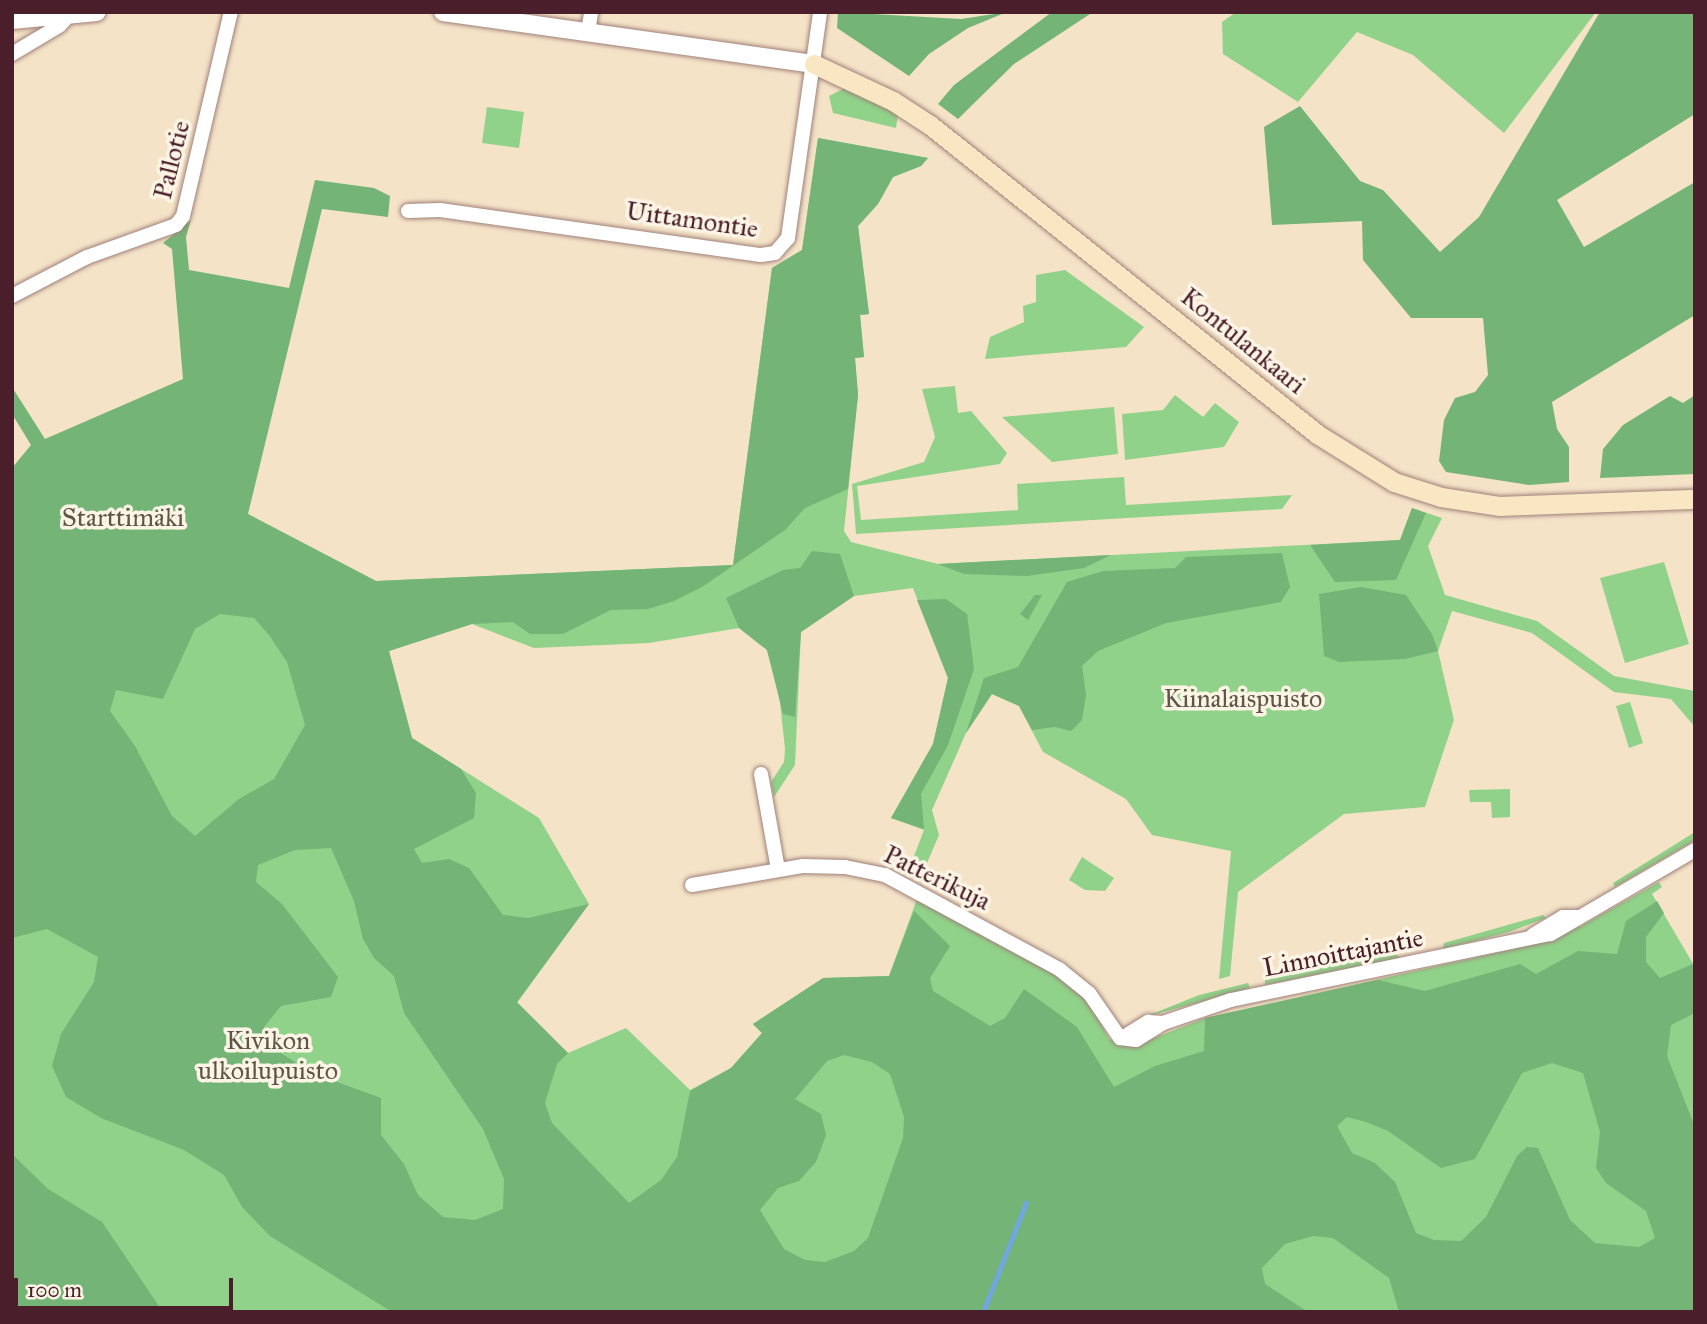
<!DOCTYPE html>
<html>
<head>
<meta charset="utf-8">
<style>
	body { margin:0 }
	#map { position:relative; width:1707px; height:1324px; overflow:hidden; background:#f5e3c8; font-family:"IM FELL Great Primer",serif }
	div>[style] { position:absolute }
	.green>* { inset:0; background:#90d28a }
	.forest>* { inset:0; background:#74b476 }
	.stream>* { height:4.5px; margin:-2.25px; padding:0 2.25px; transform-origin:2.25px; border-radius:2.25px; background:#71a7df }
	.roads { filter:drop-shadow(0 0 2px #a0817a) drop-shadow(0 0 2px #a0817a) }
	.minor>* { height:14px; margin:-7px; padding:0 7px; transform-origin:7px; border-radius:7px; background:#fff }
	.tertiary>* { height:18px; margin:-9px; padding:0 9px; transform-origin:9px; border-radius:9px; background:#fff }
	.secondary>* { height:19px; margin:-9.5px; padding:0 9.5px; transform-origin:9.5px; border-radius:9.5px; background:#f9e7c3 }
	span { translate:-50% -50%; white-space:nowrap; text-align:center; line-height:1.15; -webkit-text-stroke:7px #fcf5e5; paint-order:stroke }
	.street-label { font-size:26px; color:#4a1f2b }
	.park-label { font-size:26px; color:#5f5548 }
	.frame { position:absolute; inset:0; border:14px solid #4a1f2b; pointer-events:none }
	.scale { position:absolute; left:14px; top:1278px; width:219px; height:32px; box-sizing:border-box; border:4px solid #4a1f2b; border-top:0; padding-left:9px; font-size:21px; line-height:24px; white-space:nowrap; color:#4a1f2b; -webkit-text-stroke:5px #fcf5e5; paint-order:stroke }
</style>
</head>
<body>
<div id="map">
	<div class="green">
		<i style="clip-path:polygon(1236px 12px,1596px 12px,1504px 133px,1413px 55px,1357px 32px,1298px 102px,1223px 54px,1222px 22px)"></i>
		<i style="clip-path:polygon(845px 88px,898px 114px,896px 128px,833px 113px,829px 96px)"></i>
		<i style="clip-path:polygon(487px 107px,524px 112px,519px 148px,482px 143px)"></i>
		<i style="clip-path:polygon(818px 138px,928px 158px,921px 166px,893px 177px,878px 204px,858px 226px,869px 314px,860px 315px,864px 357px,855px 358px,858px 395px,844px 531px,851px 542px,938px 564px,1400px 540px,1412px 508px,1442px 518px,1428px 546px,1445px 595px,1537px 621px,1614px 676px,1695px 691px,1695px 727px,1671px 699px,1614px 692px,1532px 633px,1452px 611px,1438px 651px,1454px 720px,1425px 807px,1344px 814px,1238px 892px,1230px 976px,1219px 979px,1231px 851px,1152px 835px,1126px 799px,1043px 752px,1019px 706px,992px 694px,966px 733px,932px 810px,939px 835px,924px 870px,909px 869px,924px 830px,891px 818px,933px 744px,948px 678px,913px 588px,854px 596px,801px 632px,795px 765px,774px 797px,771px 782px,784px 762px,785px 749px,779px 693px,767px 650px,739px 628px,649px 643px,534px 648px,472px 624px,389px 651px,412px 738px,539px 818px,589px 904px,517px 1003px,568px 1053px,626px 1028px,690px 1090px,731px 1068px,762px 1033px,753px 1024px,823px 978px,889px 976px,918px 896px,1060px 975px,1088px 999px,1109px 1039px,1131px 1047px,1205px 1018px,1532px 945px,1581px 926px,1659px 882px,1662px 887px,1652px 894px,1695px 967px,1695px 1312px,12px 1312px,12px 662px,248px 514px,376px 581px,733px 565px,772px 268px,802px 250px)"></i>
		<i style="clip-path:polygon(1065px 270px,1144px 327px,1126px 347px,985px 359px,990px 337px,1024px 322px,1023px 306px,1036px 302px,1036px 275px)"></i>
		<i style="clip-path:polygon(955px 386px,958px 413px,971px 411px,1007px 453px,1000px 464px,857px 486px,861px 520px,1018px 510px,1017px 484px,1124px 477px,1126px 505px,1292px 495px,1282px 509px,856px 534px,852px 484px,924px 462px,935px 437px,922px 389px)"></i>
		<i style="clip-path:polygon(1175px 395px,1203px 417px,1215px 403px,1239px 422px,1224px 447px,1125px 460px,1122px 414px,1163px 410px)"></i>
		<i style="clip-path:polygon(1114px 407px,1118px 454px,1052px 462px,1002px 417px)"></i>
		<i style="clip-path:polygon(1664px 562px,1689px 644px,1625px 663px,1600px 578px)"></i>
		<i style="clip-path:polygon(1630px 702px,1643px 743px,1629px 748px,1616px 706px)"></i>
		<i style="clip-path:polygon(1510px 789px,1510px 817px,1492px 818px,1491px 802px,1470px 802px,1469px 790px)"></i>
		<i style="clip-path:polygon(1695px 832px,1695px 840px,1615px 887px,1613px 883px)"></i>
		<i style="clip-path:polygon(1082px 857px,1114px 878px,1105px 891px,1085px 890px,1069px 880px)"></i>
		<i style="clip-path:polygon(1543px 915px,1546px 918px,1509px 932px,1443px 949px,1444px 943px)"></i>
		<i style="clip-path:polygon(1395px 953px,1400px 958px,1265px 985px,1265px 979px)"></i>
		<i style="clip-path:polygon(1248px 983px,1250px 988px,1142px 1018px,1199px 995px)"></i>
	</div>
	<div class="forest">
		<i style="clip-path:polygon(838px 12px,961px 19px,1007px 12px,968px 28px,929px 54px,909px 76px,837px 28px)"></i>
		<i style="clip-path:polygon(1052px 12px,1093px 12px,1014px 64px,958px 119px,938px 104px,954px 85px)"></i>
		<i style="clip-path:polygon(1600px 12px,1695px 12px,1695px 114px,1557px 200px,1584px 247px,1695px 182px,1695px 315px,1552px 402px,1557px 429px,1569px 447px,1569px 482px,1529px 485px,1446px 472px,1439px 461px,1444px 420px,1455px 398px,1475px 392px,1488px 375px,1483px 318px,1411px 318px,1363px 260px,1362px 221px,1272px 225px,1264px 127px,1300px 106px,1360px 181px,1383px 190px,1440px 252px,1479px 217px)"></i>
		<i style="clip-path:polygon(evenodd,818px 138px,928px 158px,921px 166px,893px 177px,878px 204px,858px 226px,869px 314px,860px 315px,864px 357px,855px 358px,858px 395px,848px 489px,805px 508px,785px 530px,702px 587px,674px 601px,648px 609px,611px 610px,563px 634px,530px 634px,513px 622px,472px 624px,389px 651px,412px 738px,461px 769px,476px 793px,474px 818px,414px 849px,422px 863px,449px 859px,469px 868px,503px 915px,528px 918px,589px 904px,517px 1002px,568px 1053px,557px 1064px,545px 1103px,552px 1123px,629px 1203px,661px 1180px,677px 1157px,690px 1091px,731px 1068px,762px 1033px,753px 1024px,823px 978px,889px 976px,914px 911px,950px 946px,930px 978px,933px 991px,990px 1026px,1005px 1018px,1024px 989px,1077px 1027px,1114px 1087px,1155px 1066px,1204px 1051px,1205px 1018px,1378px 980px,1425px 991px,1520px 964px,1536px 974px,1578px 951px,1617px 954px,1626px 921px,1657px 901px,1664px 913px,1646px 937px,1646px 962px,1660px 978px,1693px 964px,1695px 967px,1695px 1013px,1671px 1025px,1667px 1056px,1695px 1127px,1695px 1312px,1399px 1312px,1389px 1278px,1333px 1238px,1313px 1236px,1285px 1244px,1262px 1268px,1265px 1284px,1308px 1312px,392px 1312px,270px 1236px,242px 1207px,224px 1175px,184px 1150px,101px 1118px,66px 1097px,52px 1066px,61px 1034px,94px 982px,98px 957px,47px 929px,12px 938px,12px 468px,31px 445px,12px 414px,12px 387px,45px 439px,183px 379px,172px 249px,163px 243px,191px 220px,186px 237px,189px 270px,289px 288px,315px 180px,374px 188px,390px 196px,388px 217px,322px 209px,248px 514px,376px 581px,733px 565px,772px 268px,802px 250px,818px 138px,220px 614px,254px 618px,269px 635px,287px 662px,305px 725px,274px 779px,239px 799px,195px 836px,172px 816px,135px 746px,110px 711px,116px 690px,163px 699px,195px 629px,220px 614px,818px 138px,331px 848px,354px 901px,363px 939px,374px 958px,394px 976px,404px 1013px,483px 1129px,504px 1179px,503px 1209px,475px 1220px,443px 1217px,418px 1195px,404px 1164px,381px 1135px,381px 1098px,315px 1074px,282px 1054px,264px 1027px,281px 1006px,331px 997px,338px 977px,282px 904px,256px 882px,258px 865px,295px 850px,331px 848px,818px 138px,844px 1055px,872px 1062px,890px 1074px,904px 1117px,903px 1138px,868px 1238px,854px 1251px,825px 1262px,805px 1260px,784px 1249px,760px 1210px,778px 1188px,799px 1181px,816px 1162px,826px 1135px,821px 1114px,795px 1099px,827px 1061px,844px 1055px,818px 138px,1552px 1063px,1583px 1073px,1600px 1132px,1596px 1168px,1606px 1183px,1646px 1211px,1655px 1238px,1639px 1247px,1595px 1243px,1570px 1220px,1538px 1148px,1527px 1147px,1517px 1156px,1486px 1217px,1461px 1241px,1434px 1240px,1416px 1233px,1395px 1182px,1375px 1163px,1352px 1153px,1337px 1126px,1347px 1117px,1366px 1122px,1388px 1131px,1441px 1168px,1475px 1159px,1522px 1073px,1552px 1063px)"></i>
		<i style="clip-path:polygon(1695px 395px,1695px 474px,1600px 478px,1603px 449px,1623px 425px,1670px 396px,1683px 403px)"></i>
		<i style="clip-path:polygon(1412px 508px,1426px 513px,1396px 580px,1335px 582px,1310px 545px,1400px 540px)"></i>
		<i style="clip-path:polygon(812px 551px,840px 554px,854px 596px,801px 632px,795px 717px,783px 714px,767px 650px,739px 628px,726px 598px,783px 570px,800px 568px)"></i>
		<i style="clip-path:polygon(1282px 553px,1290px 587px,1281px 602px,1166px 623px,1098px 651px,1082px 666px,1086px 695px,1082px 720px,1071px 731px,1055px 727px,1032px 730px,1019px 706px,992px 694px,966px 733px,984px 678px,1018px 667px,1067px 582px,1103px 571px,1175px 568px,1186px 557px)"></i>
		<i style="clip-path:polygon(1111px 555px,1084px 568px,1027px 576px,964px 574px,938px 564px)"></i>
		<i style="clip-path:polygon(1361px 587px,1406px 595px,1432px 634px,1438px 651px,1405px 659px,1339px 662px,1324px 656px,1319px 594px)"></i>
		<i style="clip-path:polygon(1035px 595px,1042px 595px,1028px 620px,1020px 614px)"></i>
		<i style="clip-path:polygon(946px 599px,967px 614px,974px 669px,948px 745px,921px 794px,924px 829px,891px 818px,933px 744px,948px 678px,917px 600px)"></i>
		<i style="clip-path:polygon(12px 1154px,48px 1189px,102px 1222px,163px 1312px,12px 1312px)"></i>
	</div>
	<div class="stream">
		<i style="left:983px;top:1312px;width:117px;rotate:-68.5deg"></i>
	</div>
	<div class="roads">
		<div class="minor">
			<i style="left:588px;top:32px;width:20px;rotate:-81deg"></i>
			<i style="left:12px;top:54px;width:55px;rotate:-30.8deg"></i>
			<i style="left:59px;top:26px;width:19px;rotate:-47deg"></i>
			<i style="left:408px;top:211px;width:32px;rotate:-2deg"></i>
			<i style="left:440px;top:210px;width:324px;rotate:8deg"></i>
			<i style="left:761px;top:255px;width:14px;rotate:-8deg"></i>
			<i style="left:775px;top:253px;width:20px;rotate:-49deg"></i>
			<i style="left:788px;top:238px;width:228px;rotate:-81.9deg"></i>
			<i style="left:12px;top:296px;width:85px;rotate:-27.5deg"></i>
			<i style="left:87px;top:257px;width:95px;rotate:-19.8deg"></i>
			<i style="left:176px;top:225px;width:11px;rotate:-52deg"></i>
			<i style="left:183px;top:216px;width:210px;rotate:-76.8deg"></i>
			<i style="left:761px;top:774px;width:97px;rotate:79.9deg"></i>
			<i style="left:692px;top:885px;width:113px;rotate:-9.7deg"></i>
			<i style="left:803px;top:866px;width:42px;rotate:1.4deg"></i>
			<i style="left:845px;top:867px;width:41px;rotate:11.3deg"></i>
			<i style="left:885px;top:875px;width:198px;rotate:28.4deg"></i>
			<i style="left:1059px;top:969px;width:38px;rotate:39deg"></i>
			<i style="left:1089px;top:993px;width:55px;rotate:55.4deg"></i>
			<i style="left:1120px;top:1038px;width:16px;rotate:7deg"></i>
			<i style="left:1136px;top:1040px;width:32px;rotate:-32deg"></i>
			<i style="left:1533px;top:935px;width:35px;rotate:-31deg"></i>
			<i style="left:1563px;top:917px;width:16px"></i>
			<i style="left:1122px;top:1038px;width:31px;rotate:-32deg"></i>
			<i style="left:1148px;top:1022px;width:15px;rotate:4deg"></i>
			<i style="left:1163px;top:1023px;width:72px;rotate:-18.7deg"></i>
			<i style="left:1231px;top:1000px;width:327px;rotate:-11.7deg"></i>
			<i style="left:1551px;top:934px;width:167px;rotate:-30.3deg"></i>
		</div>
		<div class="tertiary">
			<i style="left:443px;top:12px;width:375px;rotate:8deg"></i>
			<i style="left:12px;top:20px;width:85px;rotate:-5.4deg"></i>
		</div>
		<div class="secondary">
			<i style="left:814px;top:64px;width:87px;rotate:25.1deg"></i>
			<i style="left:893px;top:101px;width:44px;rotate:33deg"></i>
			<i style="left:930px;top:125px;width:495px;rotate:38.6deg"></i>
			<i style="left:1317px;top:434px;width:91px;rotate:31.9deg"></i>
			<i style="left:1394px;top:482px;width:49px;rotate:17.7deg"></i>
			<i style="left:1441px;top:497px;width:60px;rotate:8.7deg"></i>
			<i style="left:1500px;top:506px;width:195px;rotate:-2.1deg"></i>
		</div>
	</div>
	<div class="street-label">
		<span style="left:172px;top:160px;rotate:-76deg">Pallotie</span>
		<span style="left:692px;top:220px;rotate:8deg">Uittamontie</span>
		<span style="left:1243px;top:341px;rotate:39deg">Kontulankaari</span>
		<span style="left:937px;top:878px;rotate:26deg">Patterikuja</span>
		<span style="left:1343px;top:953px;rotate:-11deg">Linnoittajantie</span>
	</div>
	<div class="park-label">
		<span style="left:123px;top:518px">Starttimäki</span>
		<span style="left:1243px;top:699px">Kiinalaispuisto</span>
		<span style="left:268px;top:1056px">Kivikon<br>ulkoilupuisto</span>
	</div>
	<div class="frame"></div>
	<div class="scale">100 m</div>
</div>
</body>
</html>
